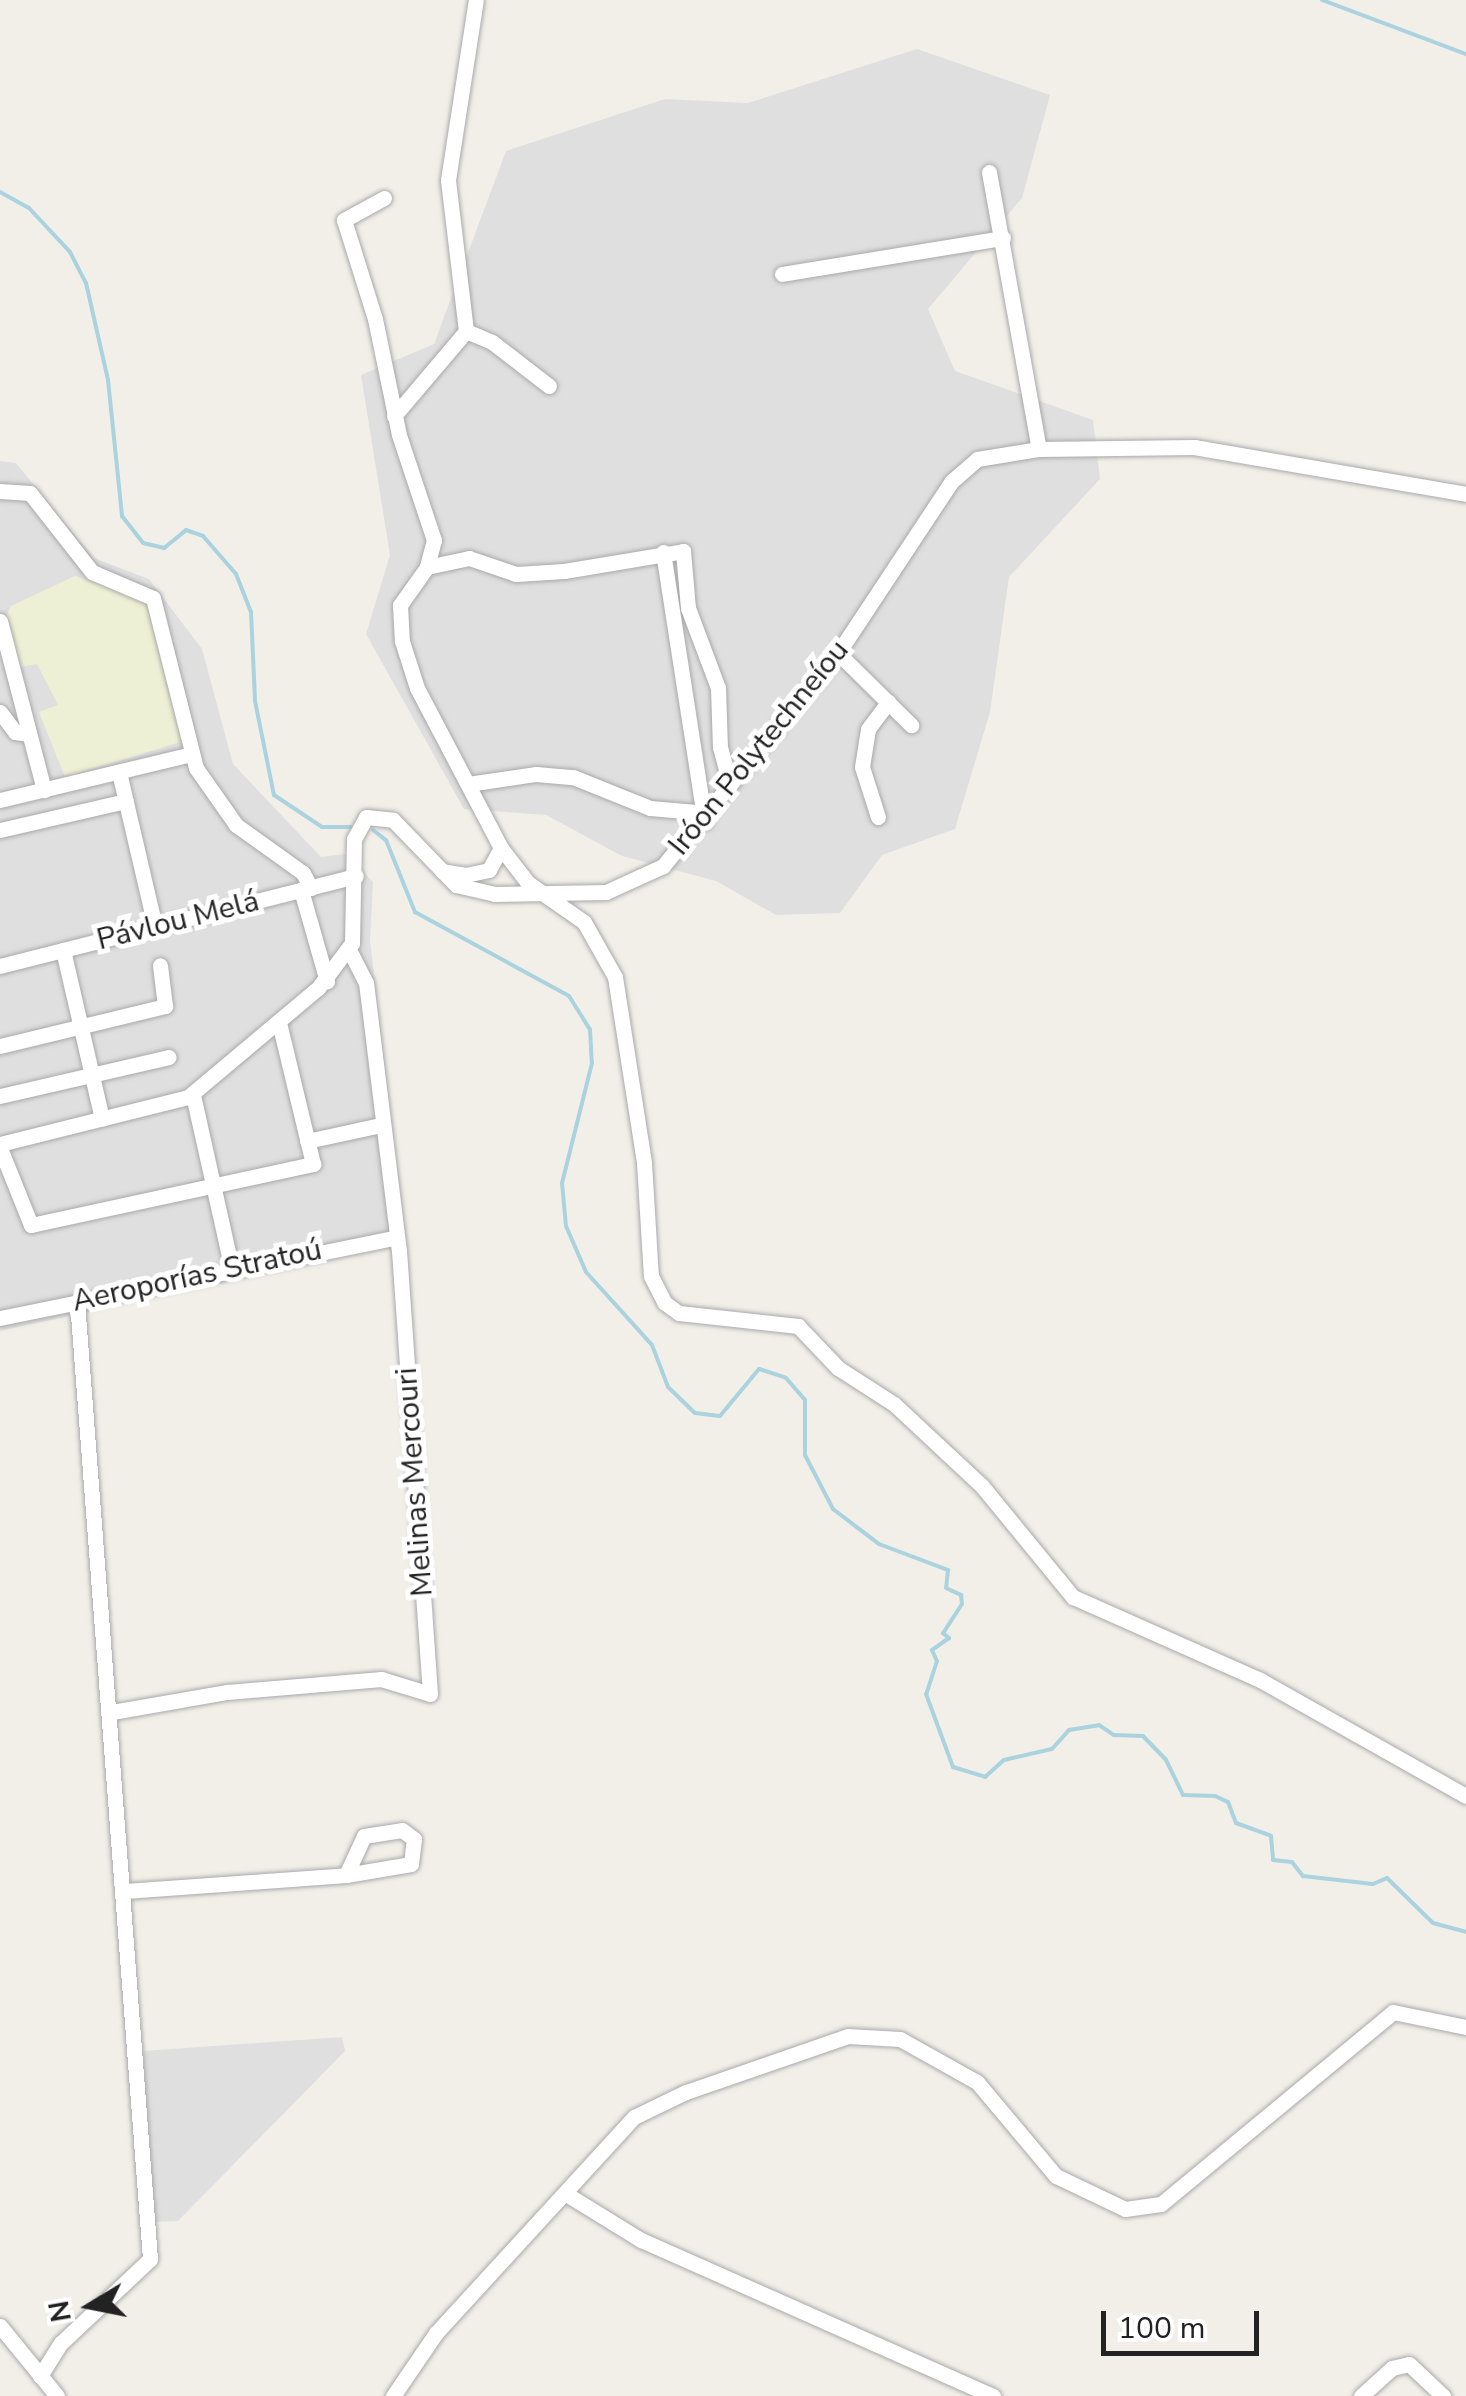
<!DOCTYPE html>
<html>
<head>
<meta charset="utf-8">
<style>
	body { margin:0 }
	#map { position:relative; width:1466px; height:2396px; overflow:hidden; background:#f2efe9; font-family:"Nunito Sans",sans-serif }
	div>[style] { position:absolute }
	.residential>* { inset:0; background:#e0dfdf }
	.farmland>* { inset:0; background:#eef0d5 }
	.stream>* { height:4px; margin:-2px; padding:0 2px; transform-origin:2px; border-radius:2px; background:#aad3df }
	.roads { filter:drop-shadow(0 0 2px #a9a9a9) drop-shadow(0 0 2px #a9a9a9) }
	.minor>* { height:15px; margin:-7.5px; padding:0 7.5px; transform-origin:7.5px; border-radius:7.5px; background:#fff }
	span { translate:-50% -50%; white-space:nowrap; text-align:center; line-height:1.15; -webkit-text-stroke:10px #fff; paint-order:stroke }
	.street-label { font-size:30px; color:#222 }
	.north { position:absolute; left:40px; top:2256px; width:100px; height:100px; -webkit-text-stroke:8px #fff; paint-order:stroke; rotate:260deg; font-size:28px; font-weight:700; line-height:40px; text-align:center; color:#222 }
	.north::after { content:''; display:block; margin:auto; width:35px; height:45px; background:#222; clip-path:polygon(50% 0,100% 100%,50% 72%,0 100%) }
	.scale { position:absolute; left:1101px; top:2311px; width:158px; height:45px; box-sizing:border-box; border:5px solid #222; border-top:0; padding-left:12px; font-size:30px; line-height:35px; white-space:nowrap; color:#222; -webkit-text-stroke:8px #fff; paint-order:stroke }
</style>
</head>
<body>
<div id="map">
	<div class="residential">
		<i style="clip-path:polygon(917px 49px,1050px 95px,1022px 198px,928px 309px,955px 371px,1093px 420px,1100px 479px,1009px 577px,990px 712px,955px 829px,882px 855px,840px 913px,776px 915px,716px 881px,622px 856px,546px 815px,464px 809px,366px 634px,390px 555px,361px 375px,434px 344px,506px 151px,665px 99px,748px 103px)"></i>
		<i style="clip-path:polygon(0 461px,16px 463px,94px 558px,149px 579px,202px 649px,233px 764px,321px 857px,345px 854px,373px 882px,370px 941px,406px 1243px,0 1331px)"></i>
		<i style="clip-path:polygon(342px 2037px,345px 2051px,178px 2221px,154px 2222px,143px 2051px)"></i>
	</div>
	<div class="farmland">
		<i style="clip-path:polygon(75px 576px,149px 602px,184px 741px,65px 777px,39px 712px,58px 705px,37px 664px,20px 667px,6px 617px,11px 606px)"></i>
	</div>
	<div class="stream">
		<i style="left:1322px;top:0;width:154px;rotate:20.6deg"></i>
		<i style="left:0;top:192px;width:33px;rotate:29deg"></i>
		<i style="left:29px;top:208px;width:60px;rotate:47deg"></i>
		<i style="left:70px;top:252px;width:35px;rotate:63deg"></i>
		<i style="left:86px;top:283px;width:99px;rotate:77.2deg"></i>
		<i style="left:108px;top:380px;width:137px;rotate:84.1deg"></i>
		<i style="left:122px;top:516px;width:34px;rotate:52deg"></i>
		<i style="left:143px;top:543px;width:22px;rotate:13deg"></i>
		<i style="left:164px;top:548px;width:28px;rotate:-39deg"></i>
		<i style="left:186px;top:530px;width:18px;rotate:19deg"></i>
		<i style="left:203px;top:536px;width:50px;rotate:49deg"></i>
		<i style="left:236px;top:574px;width:41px;rotate:68.5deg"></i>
		<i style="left:251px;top:612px;width:89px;rotate:87.4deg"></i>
		<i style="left:255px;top:701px;width:96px;rotate:78.6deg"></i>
		<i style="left:274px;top:795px;width:58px;rotate:33.7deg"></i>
		<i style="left:322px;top:827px;width:29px"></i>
		<i style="left:373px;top:830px;width:16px;rotate:38deg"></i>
		<i style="left:386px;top:840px;width:78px;rotate:68.1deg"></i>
		<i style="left:415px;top:912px;width:175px;rotate:28.6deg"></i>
		<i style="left:569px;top:996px;width:39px;rotate:58deg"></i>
		<i style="left:590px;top:1029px;width:34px;rotate:87deg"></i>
		<i style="left:592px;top:1063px;width:124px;rotate:104deg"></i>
		<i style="left:562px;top:1183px;width:43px;rotate:84.7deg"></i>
		<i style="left:566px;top:1226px;width:50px;rotate:66.5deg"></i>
		<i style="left:586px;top:1272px;width:98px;rotate:47.9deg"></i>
		<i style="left:652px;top:1345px;width:45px;rotate:69.1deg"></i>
		<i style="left:668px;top:1387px;width:37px;rotate:44deg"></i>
		<i style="left:695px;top:1413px;width:25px;rotate:7deg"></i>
		<i style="left:720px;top:1416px;width:61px;rotate:-50.3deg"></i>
		<i style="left:759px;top:1369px;width:28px;rotate:18deg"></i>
		<i style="left:786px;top:1378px;width:29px;rotate:49deg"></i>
		<i style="left:805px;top:1400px;width:55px;rotate:90deg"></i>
		<i style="left:805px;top:1455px;width:61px;rotate:62.6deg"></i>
		<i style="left:833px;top:1509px;width:58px;rotate:37.3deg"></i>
		<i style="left:879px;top:1544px;width:74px;rotate:20.6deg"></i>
		<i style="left:948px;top:1570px;width:18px;rotate:96deg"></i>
		<i style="left:946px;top:1588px;width:17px;rotate:25deg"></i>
		<i style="left:961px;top:1595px;width:9px;rotate:84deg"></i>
		<i style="left:962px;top:1604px;width:35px;rotate:123deg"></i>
		<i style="left:943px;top:1633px;width:8px;rotate:40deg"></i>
		<i style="left:949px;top:1638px;width:21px;rotate:145deg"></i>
		<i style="left:932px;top:1650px;width:12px;rotate:66deg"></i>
		<i style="left:937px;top:1661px;width:35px;rotate:108deg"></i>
		<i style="left:926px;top:1694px;width:78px;rotate:69.7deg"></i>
		<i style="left:953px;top:1767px;width:34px;rotate:17deg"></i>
		<i style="left:985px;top:1777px;width:25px;rotate:-42deg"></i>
		<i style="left:1004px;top:1760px;width:49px;rotate:-12.9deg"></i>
		<i style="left:1052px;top:1749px;width:25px;rotate:-48deg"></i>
		<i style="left:1069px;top:1730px;width:30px;rotate:-9deg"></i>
		<i style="left:1099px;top:1725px;width:18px;rotate:34deg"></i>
		<i style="left:1114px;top:1735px;width:29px;rotate:2deg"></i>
		<i style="left:1143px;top:1736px;width:33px;rotate:46deg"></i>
		<i style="left:1166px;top:1760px;width:39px;rotate:64deg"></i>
		<i style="left:1183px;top:1795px;width:32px;rotate:2deg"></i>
		<i style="left:1215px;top:1796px;width:14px;rotate:25deg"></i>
		<i style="left:1228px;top:1802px;width:22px;rotate:69deg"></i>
		<i style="left:1236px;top:1823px;width:37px;rotate:20deg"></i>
		<i style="left:1271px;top:1836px;width:24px;rotate:85deg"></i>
		<i style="left:1273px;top:1860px;width:19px;rotate:6deg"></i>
		<i style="left:1292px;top:1862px;width:18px;rotate:52deg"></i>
		<i style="left:1303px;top:1876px;width:70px;rotate:6.5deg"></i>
		<i style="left:1373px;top:1884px;width:15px;rotate:-23deg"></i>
		<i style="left:1387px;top:1878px;width:64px;rotate:44.4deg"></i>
		<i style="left:1433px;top:1923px;width:34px;rotate:15deg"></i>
	</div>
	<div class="roads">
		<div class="minor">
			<i style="left:989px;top:172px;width:281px;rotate:79.8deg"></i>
			<i style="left:384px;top:198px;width:46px;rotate:151.2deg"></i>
			<i style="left:344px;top:220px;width:104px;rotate:72.6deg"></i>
			<i style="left:375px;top:319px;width:118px;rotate:78.3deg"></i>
			<i style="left:399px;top:435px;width:111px;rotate:71.6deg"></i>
			<i style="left:434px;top:540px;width:28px;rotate:105deg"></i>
			<i style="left:427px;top:567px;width:47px;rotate:125.4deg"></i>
			<i style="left:400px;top:605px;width:36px;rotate:87deg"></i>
			<i style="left:402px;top:641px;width:49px;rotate:72.3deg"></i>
			<i style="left:417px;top:688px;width:181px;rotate:62.3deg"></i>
			<i style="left:501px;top:848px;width:25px;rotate:119deg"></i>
			<i style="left:489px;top:870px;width:24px;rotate:168deg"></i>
			<i style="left:466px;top:875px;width:24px;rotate:-171deg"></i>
			<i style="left:782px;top:274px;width:224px;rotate:-9.3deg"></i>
			<i style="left:466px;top:331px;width:28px;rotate:23deg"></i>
			<i style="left:492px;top:342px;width:72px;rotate:37.7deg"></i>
			<i style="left:394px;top:416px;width:111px;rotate:-49.7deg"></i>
			<i style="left:466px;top:331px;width:152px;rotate:-96.8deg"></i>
			<i style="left:448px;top:180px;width:182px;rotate:-81.2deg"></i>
			<i style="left:0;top:491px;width:30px;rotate:4deg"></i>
			<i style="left:30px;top:493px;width:100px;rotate:51.9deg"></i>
			<i style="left:92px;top:572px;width:66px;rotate:23.1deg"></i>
			<i style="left:153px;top:598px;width:175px;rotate:75.8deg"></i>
			<i style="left:196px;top:768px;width:70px;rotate:54.9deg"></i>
			<i style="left:236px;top:825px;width:82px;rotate:35.6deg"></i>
			<i style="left:303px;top:873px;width:17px;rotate:62deg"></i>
			<i style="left:663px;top:552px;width:273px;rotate:81.2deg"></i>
			<i style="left:427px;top:567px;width:43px;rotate:-12.1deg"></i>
			<i style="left:469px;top:558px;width:50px;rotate:18.8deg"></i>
			<i style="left:516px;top:574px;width:48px;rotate:-3.6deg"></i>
			<i style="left:564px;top:571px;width:121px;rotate:-9.5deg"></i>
			<i style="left:683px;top:551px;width:57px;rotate:85deg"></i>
			<i style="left:688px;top:608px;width:85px;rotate:69.4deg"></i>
			<i style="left:718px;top:688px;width:59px;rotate:88.1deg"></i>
			<i style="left:720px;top:747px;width:39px;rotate:75deg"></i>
			<i style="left:0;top:621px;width:175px;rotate:75.4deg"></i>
			<i style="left:838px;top:653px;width:103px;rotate:44.6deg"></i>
			<i style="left:0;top:712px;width:25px;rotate:53deg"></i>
			<i style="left:15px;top:732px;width:14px;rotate:8deg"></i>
			<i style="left:119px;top:772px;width:159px;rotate:76.9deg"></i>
			<i style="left:468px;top:784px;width:69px;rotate:-8.4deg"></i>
			<i style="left:536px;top:774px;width:37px;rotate:5deg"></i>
			<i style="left:573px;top:777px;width:83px;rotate:21.9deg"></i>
			<i style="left:650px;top:808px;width:58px;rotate:4.9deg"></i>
			<i style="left:0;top:800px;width:196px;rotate:-13.5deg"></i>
			<i style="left:878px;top:817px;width:52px;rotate:-107.7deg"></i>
			<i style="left:862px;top:767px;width:38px;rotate:-81deg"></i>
			<i style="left:868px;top:729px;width:34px;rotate:-53deg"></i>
			<i style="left:0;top:830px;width:129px;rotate:-13deg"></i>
			<i style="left:501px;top:848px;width:44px;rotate:52.4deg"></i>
			<i style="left:528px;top:883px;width:68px;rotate:34.9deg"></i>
			<i style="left:584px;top:922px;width:63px;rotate:60.6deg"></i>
			<i style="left:615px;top:977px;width:188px;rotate:81.1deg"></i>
			<i style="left:644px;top:1163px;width:113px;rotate:86.5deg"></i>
			<i style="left:651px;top:1276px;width:30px;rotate:63deg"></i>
			<i style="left:665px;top:1303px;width:17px;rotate:36deg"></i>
			<i style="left:679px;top:1313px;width:120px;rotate:6.2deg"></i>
			<i style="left:798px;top:1326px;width:58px;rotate:46.4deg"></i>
			<i style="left:838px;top:1368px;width:67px;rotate:32.7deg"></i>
			<i style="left:894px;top:1404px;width:120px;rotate:43deg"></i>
			<i style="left:982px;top:1486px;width:144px;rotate:50.7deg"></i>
			<i style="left:1073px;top:1597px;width:205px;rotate:23.9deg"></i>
			<i style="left:1260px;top:1680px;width:236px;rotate:29.4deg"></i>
			<i style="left:301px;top:890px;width:95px;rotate:74.1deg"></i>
			<i style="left:63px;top:950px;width:173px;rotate:77deg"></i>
			<i style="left:0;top:966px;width:367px;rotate:-14.2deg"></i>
			<i style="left:0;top:1046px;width:170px;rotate:-13.6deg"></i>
			<i style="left:165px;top:1006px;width:41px;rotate:-97deg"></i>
			<i style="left:193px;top:1095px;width:178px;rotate:77.4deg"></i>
			<i style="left:0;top:1096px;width:173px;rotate:-13deg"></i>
			<i style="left:307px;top:1141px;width:76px;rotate:-12.2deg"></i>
			<i style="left:0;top:1144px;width:194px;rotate:-14deg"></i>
			<i style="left:188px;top:1097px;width:170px;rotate:-40deg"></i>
			<i style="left:318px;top:988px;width:56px;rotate:-52.9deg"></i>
			<i style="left:352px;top:943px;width:104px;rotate:-88.9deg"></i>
			<i style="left:354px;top:839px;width:25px;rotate:-61deg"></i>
			<i style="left:366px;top:817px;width:27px;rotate:6deg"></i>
			<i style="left:393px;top:820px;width:91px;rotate:45.9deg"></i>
			<i style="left:456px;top:885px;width:39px;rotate:13deg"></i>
			<i style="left:494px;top:894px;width:112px;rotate:-1deg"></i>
			<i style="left:606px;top:892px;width:63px;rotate:-24.5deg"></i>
			<i style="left:663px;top:866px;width:276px;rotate:-50.6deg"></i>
			<i style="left:838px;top:653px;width:206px;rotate:-56.5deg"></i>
			<i style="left:952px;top:481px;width:33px;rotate:-41deg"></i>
			<i style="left:977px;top:459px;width:63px;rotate:-9.2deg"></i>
			<i style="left:1039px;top:449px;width:155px;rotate:-0.7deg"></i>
			<i style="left:1194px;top:447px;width:276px;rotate:9.8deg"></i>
			<i style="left:0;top:1148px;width:83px;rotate:68.1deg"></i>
			<i style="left:31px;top:1225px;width:289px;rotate:-12.2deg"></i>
			<i style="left:313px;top:1164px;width:146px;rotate:-103.5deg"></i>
			<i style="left:0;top:1318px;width:402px;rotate:-11.5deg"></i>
			<i style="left:112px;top:1712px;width:117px;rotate:-9.9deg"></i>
			<i style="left:227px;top:1692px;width:155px;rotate:-4.8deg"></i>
			<i style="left:381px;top:1679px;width:51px;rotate:17deg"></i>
			<i style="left:430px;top:1694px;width:444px;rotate:-94deg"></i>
			<i style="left:399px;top:1251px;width:270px;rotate:-97deg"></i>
			<i style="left:366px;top:983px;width:36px;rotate:-117deg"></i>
			<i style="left:125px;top:1891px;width:222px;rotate:-4.1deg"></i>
			<i style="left:346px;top:1875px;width:43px;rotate:-65.2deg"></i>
			<i style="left:364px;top:1836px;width:38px;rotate:-9deg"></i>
			<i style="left:402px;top:1830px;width:15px;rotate:37deg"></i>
			<i style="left:414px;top:1839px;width:25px;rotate:97deg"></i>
			<i style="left:411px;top:1864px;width:66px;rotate:170.4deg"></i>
			<i style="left:568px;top:2195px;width:86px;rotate:31.7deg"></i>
			<i style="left:641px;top:2240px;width:385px;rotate:23.9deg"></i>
			<i style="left:0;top:2326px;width:90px;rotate:50.8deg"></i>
			<i style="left:40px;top:2376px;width:39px;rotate:-58deg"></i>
			<i style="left:61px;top:2343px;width:122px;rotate:-43.3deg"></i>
			<i style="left:150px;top:2259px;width:960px;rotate:-94.36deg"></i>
			<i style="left:393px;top:2396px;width:76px;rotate:-55.7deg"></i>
			<i style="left:436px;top:2333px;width:293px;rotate:-47.5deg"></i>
			<i style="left:634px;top:2117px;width:58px;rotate:-25.7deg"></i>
			<i style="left:686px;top:2092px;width:171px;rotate:-19.1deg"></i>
			<i style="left:848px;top:2036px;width:52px;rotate:3.3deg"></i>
			<i style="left:900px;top:2039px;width:88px;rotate:29.2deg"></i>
			<i style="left:977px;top:2082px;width:123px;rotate:50deg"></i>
			<i style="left:1056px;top:2176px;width:76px;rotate:25.6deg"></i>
			<i style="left:1125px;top:2209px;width:36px;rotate:-8deg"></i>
			<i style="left:1161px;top:2204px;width:301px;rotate:-39.6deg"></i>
			<i style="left:1393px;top:2012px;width:75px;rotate:11.6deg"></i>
			<i style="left:1361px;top:2396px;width:42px;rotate:-42.1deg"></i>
			<i style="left:1392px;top:2368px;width:17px;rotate:-13deg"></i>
			<i style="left:1409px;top:2364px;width:47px;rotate:43.3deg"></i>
		</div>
	</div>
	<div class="street-label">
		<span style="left:759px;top:748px;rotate:-51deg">Iróon Polytechneíou</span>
		<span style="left:178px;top:921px;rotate:-14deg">Pávlou Melá</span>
		<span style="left:197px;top:1276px;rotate:-12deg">Aeroporías Stratoú</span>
		<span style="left:415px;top:1482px;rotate:-94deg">Melinas Mercouri</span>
	</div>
	<div class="north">N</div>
	<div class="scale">100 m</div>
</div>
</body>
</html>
